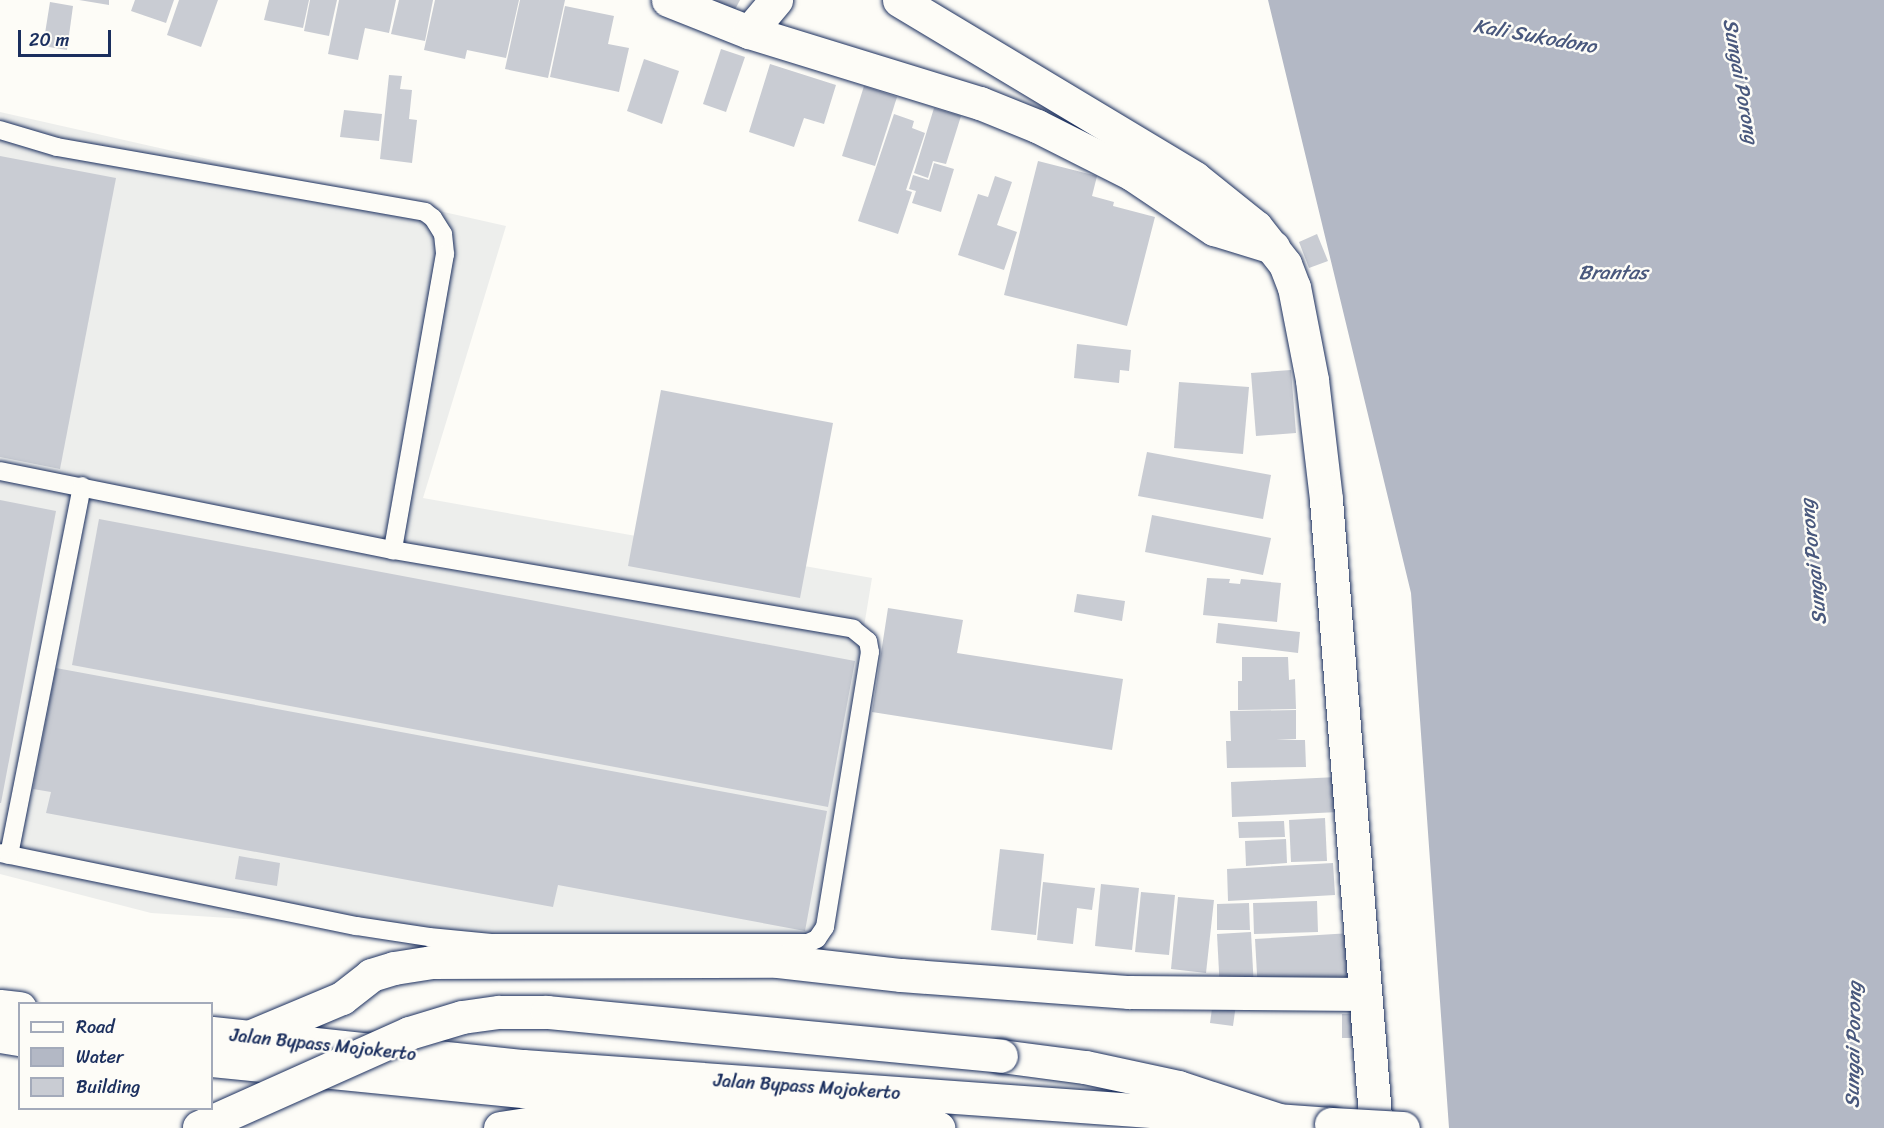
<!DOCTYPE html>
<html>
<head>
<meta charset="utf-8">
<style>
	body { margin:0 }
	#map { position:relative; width:1884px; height:1128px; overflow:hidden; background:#fdfcf7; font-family:Sriracha,sans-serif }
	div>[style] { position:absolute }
	.built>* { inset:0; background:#edeeec }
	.water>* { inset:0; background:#b3b8c5 }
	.building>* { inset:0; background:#c9ccd3 }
	.roads { filter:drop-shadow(0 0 2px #1b2f5e) drop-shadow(0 0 2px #1b2f5e) }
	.service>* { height:18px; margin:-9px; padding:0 9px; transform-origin:9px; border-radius:9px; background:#fdfcf7 }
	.minor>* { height:33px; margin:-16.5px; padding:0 16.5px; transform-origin:16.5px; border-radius:16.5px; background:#fdfcf7 }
	.tertiary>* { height:33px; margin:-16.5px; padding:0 16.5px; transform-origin:16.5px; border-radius:16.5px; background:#fdfcf7 }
	.trunk>* { height:33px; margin:-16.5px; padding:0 16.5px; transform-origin:16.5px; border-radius:16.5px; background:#fdfcf7 }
	.motorway>* { height:33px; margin:-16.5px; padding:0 16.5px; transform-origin:16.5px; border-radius:16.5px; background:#fdfcf7 }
	.bridges { filter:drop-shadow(0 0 2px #1b2f5e) drop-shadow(0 0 2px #1b2f5e) }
	.trunk-bridge>* { height:33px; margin:-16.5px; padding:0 16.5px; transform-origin:16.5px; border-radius:16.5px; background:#fdfcf7 }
	.motorway-bridge>* { height:33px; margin:-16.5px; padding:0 16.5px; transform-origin:16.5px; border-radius:16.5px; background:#fdfcf7 }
	span { translate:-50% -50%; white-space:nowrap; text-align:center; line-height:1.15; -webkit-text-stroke:5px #fdfcf7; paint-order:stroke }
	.street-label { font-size:18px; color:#1b2f5e }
	.water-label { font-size:20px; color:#49587d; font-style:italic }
	.legend { position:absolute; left:18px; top:1002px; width:195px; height:108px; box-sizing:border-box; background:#fdfcf7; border:2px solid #a3aaba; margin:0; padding:8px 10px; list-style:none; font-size:18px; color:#1b2f5e }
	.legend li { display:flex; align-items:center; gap:12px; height:30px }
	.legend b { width:30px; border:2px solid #a3aaba }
	.scale { position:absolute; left:18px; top:30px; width:93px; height:27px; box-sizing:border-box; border:3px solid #1b2f5e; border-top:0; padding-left:8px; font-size:18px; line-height:21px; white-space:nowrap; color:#1b2f5e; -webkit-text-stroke:4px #fdfcf7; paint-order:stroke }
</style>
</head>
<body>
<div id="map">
	<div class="built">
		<i style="clip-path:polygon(0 112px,506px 226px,423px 498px,872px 578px,813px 937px,473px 934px,151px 913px,0 874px)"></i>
	</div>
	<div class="water">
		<i style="clip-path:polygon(1268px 0,1884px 0,1884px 1128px,1449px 1128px,1411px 593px)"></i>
	</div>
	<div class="building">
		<i style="clip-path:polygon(79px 0,109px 0,109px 5px)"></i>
		<i style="clip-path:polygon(135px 0,174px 0,166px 23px,131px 11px)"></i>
		<i style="clip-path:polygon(179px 0,218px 0,201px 47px,167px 35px)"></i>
		<i style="clip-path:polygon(269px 0,309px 0,303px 28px,264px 20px)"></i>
		<i style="clip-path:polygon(310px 0,337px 0,329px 36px,304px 31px)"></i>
		<i style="clip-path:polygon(339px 0,396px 0,389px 33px,365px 28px,358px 60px,328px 54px)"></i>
		<i style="clip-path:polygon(399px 0,433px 0,425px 41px,391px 34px)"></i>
		<i style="clip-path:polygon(435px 0,519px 0,506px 58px,467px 50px,465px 59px,424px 50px)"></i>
		<i style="clip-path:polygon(520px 0,565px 0,548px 78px,505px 69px)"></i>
		<i style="clip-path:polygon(690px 0,740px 0,729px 21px)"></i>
		<i style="clip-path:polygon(50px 2px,73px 6px,67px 50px,43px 46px)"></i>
		<i style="clip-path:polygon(565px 6px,614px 16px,608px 44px,629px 48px,619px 92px,550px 77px)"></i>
		<i style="clip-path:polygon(721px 49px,745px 57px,726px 112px,703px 104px)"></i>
		<i style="clip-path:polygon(644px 59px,679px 71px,662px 124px,627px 111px)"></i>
		<i style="clip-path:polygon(770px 64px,836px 85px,824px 124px,804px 118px,794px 147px,749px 132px)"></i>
		<i style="clip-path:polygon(389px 75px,402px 76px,400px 89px,412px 90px,409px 119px,417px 120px,412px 163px,380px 159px)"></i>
		<i style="clip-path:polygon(864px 86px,897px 97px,875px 166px,842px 156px)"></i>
		<i style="clip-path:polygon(934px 108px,961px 116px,946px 164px,933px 161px,928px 178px,914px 173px)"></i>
		<i style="clip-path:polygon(344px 110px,382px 114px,379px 141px,340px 137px)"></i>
		<i style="clip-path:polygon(894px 114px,914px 121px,912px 128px,925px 133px,906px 190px,912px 192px,898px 234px,858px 221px)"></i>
		<i style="clip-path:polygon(0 156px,116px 178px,60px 469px,0 457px)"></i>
		<i style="clip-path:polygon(1038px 161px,1097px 176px,1092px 196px,1114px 202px,1113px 206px,1155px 217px,1127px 326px,1004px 295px)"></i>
		<i style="clip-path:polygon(934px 163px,954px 169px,941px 212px,912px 203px,916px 191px,909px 189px,913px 175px,929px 180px)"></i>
		<i style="clip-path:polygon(995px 176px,1012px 182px,997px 225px,1017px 232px,1004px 270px,958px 255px,978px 194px,988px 197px)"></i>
		<i style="clip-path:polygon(1317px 234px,1328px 261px,1309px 268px,1299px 242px)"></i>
		<i style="clip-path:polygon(1077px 344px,1131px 350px,1129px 371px,1120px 370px,1119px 383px,1074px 378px)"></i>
		<i style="clip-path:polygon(1291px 370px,1296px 433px,1256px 436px,1251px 373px)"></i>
		<i style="clip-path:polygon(1179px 382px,1249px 387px,1243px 454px,1174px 448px)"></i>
		<i style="clip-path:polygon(661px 390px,833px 423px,800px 598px,628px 566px)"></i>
		<i style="clip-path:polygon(1147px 452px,1271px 475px,1263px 519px,1138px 496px)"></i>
		<i style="clip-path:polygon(0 500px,56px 511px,1px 803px,0 803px)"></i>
		<i style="clip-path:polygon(1152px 515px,1271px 538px,1263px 575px,1145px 552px)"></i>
		<i style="clip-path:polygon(99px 519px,855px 661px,828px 807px,72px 665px)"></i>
		<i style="clip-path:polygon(1207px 578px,1230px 579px,1229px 583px,1240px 584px,1241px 579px,1281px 583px,1277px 622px,1203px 615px)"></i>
		<i style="clip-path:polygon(1077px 594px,1125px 601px,1122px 621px,1074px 612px)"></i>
		<i style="clip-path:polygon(888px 608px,963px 620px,957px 653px,1123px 679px,1112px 750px,872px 712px)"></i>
		<i style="clip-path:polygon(1218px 623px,1300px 632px,1298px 653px,1216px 643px)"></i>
		<i style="clip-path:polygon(1242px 657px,1288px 657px,1289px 680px,1295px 679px,1296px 709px,1238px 710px,1238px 681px,1242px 681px)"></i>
		<i style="clip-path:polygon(56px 668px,827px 811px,805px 931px,558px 885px,553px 907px,46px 813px,51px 792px,33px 789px)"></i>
		<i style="clip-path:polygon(1296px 710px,1296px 739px,1276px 740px,1305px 740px,1306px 767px,1227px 768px,1226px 741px,1231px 741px,1230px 711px)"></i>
		<i style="clip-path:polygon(1337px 777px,1339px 812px,1232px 817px,1231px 782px)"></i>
		<i style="clip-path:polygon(1325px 818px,1327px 861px,1291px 862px,1289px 820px)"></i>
		<i style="clip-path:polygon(1284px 821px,1285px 837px,1239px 838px,1238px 822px)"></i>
		<i style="clip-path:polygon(1286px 839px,1287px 863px,1246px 866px,1245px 841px)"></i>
		<i style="clip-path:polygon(1000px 849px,1044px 854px,1036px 935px,991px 930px)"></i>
		<i style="clip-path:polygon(239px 856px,280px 863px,277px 886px,235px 879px)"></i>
		<i style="clip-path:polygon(1333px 863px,1335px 895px,1228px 901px,1227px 869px)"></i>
		<i style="clip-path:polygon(1043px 882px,1095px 888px,1092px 910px,1077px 908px,1073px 944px,1037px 940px)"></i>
		<i style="clip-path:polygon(1101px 884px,1139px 888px,1132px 950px,1095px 946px)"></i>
		<i style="clip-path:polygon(1141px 892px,1175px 895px,1169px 955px,1135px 952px)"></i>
		<i style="clip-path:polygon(1178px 897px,1214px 900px,1206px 973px,1171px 969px)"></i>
		<i style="clip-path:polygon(1317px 901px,1318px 932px,1254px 934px,1253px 903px)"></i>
		<i style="clip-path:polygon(1249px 903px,1250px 930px,1217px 930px,1217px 904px)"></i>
		<i style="clip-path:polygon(1251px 932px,1254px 989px,1220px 991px,1217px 934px)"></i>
		<i style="clip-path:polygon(1351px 933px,1354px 987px,1258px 992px,1255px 939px)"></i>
		<i style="clip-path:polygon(1214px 994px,1237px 997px,1233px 1026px,1210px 1023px)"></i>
		<i style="clip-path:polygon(1342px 1014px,1364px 1014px,1364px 1038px,1342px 1038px)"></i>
	</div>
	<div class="roads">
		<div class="service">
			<i style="left:0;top:130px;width:59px;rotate:16.6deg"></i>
			<i style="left:57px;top:147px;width:374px;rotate:10deg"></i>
			<i style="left:425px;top:212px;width:10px;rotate:37deg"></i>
			<i style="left:433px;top:218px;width:19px;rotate:58deg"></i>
			<i style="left:443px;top:234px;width:20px;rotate:84deg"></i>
			<i style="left:445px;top:254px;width:301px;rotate:100deg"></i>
			<i style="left:0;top:471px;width:401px;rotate:11.4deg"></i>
			<i style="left:393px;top:550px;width:467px;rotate:9.7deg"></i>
			<i style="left:853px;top:629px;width:19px;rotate:39deg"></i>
			<i style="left:868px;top:641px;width:11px;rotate:80deg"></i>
			<i style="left:870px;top:652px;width:279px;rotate:99.3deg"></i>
			<i style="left:825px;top:927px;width:14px;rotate:124deg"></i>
			<i style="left:817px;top:939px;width:10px;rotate:156deg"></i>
			<i style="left:808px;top:943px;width:317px;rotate:180deg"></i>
			<i style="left:491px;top:943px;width:62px;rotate:-174.5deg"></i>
			<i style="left:429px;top:937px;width:74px;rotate:-171.4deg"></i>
			<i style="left:356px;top:926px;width:363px;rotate:-168.4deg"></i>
			<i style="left:9px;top:855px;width:376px;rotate:-78.8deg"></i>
		</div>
		<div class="minor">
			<i style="left:668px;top:0;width:87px;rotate:21.6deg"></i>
			<i style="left:749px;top:32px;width:242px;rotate:17.1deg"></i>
			<i style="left:980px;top:103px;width:61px;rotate:22deg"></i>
			<i style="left:1037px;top:126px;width:106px;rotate:26.8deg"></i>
			<i style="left:1132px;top:174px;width:99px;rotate:33.9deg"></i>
			<i style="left:1214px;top:229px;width:62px;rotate:17deg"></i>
			<i style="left:749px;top:32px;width:42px;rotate:-49.8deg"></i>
			<i style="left:249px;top:1037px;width:101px;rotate:-22.8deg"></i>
			<i style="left:342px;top:998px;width:37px;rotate:-38deg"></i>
			<i style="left:371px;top:975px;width:24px;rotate:-17deg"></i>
			<i style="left:394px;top:968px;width:37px;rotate:-9deg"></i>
			<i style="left:431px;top:962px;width:347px;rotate:-0.2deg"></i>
			<i style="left:778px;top:961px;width:124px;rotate:6.5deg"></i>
			<i style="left:901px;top:975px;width:229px;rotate:4.3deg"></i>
			<i style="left:1129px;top:992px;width:235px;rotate:0.5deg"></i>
		</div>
		<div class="tertiary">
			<i style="left:899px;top:0;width:345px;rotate:31deg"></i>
			<i style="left:1195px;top:178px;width:78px;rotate:38.8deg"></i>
			<i style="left:1256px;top:227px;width:47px;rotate:51.9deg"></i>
			<i style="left:1285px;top:264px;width:25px;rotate:69deg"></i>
			<i style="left:1294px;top:287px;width:95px;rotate:79deg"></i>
			<i style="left:1312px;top:380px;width:121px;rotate:83.3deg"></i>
			<i style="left:1326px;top:500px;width:630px;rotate:85.45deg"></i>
		</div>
		<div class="trunk">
			<i style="left:0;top:1006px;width:20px;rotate:6deg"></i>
			<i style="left:212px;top:1033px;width:313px;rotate:6.1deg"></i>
			<i style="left:523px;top:1066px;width:810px;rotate:4.11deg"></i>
			<i style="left:0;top:1036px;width:20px;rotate:9deg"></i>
			<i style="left:212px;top:1060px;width:531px;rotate:5.73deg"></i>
			<i style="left:740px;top:1113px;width:199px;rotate:4.3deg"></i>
		</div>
		<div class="motorway">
			<i style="left:1001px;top:1056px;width:85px;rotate:7.5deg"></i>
			<i style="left:1085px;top:1067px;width:95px;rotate:12.1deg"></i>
			<i style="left:1178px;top:1087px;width:106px;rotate:18.1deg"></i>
			<i style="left:500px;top:1128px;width:48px;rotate:-8.5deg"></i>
			<i style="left:547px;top:1121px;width:193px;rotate:-2.4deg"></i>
		</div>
	</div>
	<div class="bridges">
		<div class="trunk-bridge">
			<i style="left:1331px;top:1124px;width:72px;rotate:3.2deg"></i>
		</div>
		<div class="motorway-bridge">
			<i style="left:199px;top:1127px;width:230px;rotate:-24.1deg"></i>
			<i style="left:409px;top:1033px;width:55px;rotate:-16.8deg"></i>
			<i style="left:462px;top:1017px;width:37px;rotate:-8deg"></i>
			<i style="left:499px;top:1012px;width:48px"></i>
			<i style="left:547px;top:1012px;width:456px;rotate:5.5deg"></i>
		</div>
	</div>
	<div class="street-label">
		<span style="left:323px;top:1045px;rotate:6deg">Jalan Bypass Mojokerto</span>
		<span style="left:807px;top:1087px;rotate:4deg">Jalan Bypass Mojokerto</span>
	</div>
	<div class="water-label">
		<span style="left:1535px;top:36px;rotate:10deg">Kali Sukodono</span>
		<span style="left:1741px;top:81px;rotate:80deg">Sungai Porong</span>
		<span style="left:1613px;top:272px">Brantas</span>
		<span style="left:1813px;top:562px;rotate:-96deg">Sungai Porong</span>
		<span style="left:1853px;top:1045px;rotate:-89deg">Sungai Porong</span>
	</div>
	<ul class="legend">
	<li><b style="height:8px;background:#fdfcf7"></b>Road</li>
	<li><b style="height:16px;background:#b3b8c5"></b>Water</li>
	<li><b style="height:16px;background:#c9ccd3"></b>Building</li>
	</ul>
	<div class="scale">20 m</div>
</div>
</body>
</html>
